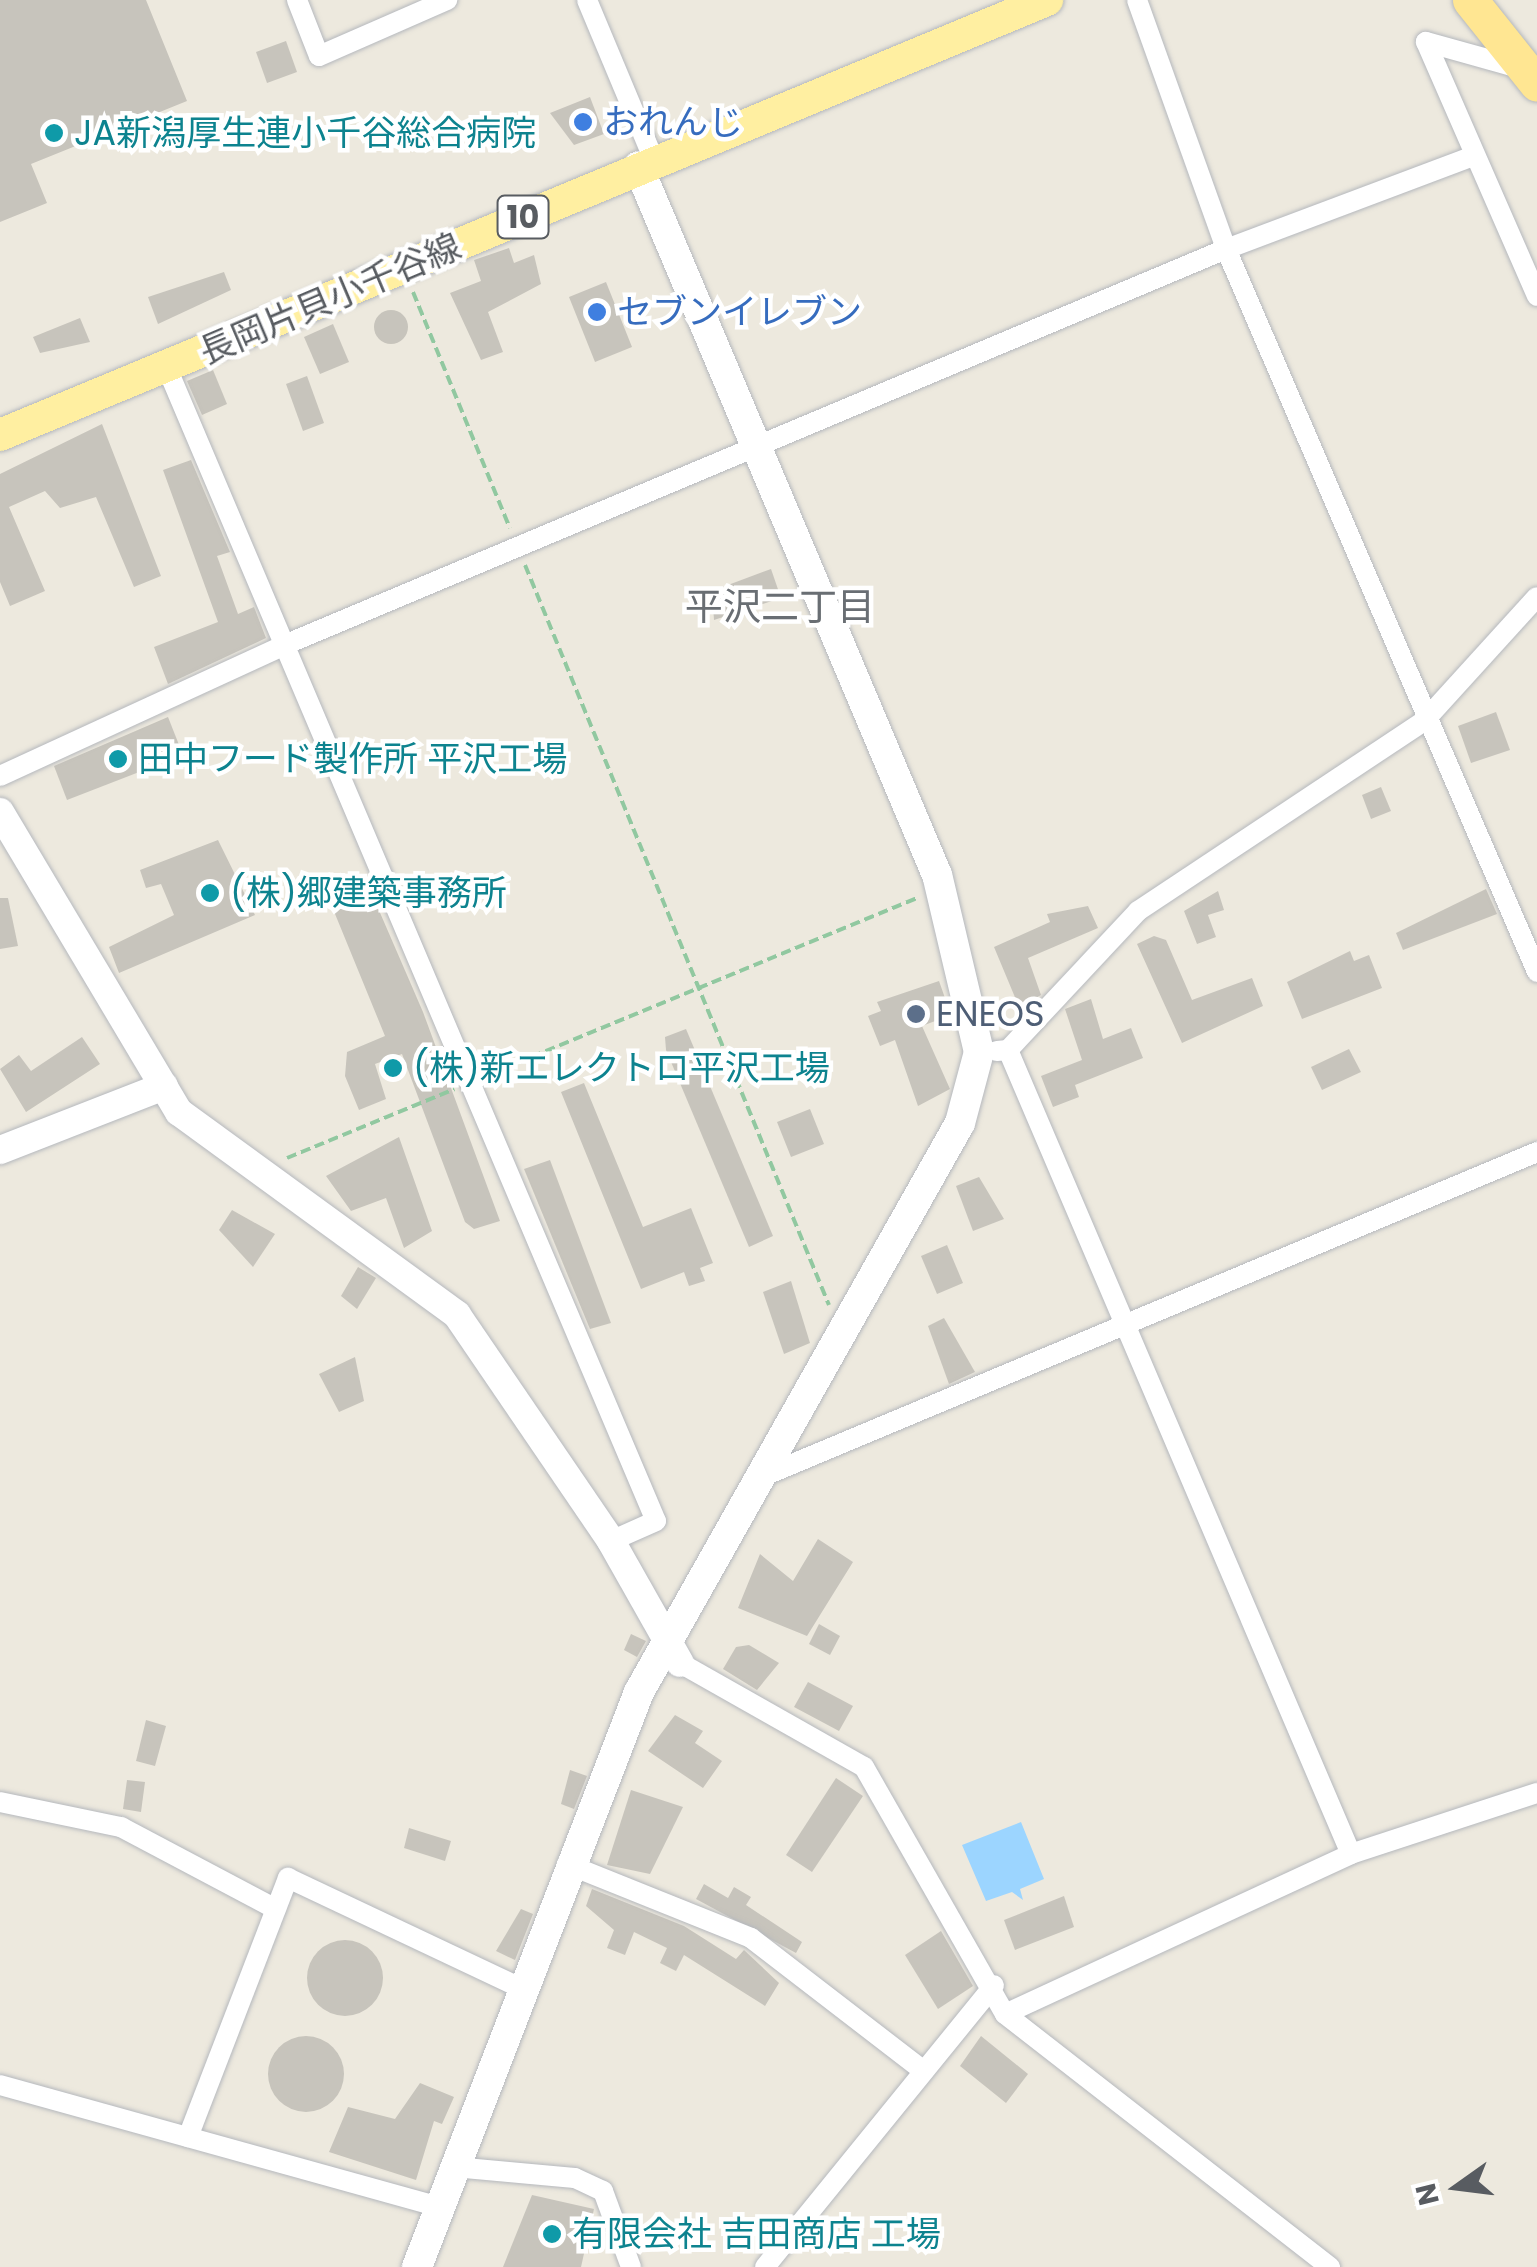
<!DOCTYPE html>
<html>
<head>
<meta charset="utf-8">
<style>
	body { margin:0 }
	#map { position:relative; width:1537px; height:2267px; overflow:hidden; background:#ede9de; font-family:Poppins,"Noto Sans JP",sans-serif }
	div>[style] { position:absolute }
	.water>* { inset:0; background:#9cd5ff }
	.building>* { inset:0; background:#c7c4bc }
	.round { border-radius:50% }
	.path>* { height:4px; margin-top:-2px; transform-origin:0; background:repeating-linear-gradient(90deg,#91c8a0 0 10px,transparent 0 15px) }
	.roads { filter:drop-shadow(0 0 2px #b5b8bd) drop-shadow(0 0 2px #b5b8bd) }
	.minor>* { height:20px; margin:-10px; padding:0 10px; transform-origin:10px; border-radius:10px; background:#fff }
	.tertiary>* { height:28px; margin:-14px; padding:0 14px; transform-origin:14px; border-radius:14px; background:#fff }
	.secondary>* { height:30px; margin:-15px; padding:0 15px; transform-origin:15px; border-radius:15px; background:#fff }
	.primary>* { height:32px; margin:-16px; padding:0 16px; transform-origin:16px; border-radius:16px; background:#ffefa1 }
	.trunk>* { height:35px; margin:-17.5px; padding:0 17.5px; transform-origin:17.5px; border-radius:17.5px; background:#ffe692 }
	.dots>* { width:28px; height:28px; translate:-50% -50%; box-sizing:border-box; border:5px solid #fff; border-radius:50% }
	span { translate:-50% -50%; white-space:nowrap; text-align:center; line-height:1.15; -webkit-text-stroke:9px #fff; paint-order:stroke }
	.shield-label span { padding:2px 8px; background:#fff; border:2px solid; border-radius:8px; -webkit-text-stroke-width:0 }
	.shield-label { font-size:32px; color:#585c61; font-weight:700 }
	.shop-label { font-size:35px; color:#366cbe }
	.left { translate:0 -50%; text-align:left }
	.culture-label { font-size:35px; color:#0d838f }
	.street-label { font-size:35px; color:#585c61 }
	.service-label { font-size:35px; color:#4e5e75 }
	.neighbourhood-label { font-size:38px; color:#696e73 }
	.north { position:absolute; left:1407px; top:2137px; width:100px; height:100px; -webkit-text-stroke:8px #fff; paint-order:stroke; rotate:256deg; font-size:28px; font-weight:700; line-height:40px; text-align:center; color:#585c61 }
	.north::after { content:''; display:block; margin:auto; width:35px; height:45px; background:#585c61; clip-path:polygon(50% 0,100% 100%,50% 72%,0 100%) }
</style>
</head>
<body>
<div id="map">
	<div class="water">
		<i style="clip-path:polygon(1021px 1822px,1044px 1879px,1020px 1889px,1023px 1900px,1012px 1892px,986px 1901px,962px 1845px)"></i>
	</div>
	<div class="building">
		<i style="clip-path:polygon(0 0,146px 0,187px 101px,31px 164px,47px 203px,0 222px)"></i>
		<i style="clip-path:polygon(286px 41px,297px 72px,267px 83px,256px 52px)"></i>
		<i style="clip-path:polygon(590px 97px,604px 134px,574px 145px,550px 113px)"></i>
		<i style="clip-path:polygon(509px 248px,514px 263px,534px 255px,541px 284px,488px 312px,503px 352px,481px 360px,450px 293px,481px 281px,474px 260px)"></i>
		<i style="clip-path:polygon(224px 272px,231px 290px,158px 324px,148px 297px)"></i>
		<i style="clip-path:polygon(606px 282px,632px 347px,595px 362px,569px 297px)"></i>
		<i class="round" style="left:374px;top:310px;width:34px;height:34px"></i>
		<i style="clip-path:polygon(80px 318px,90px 342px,40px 353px,33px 337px)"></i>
		<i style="clip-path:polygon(333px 324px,349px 362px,320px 374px,304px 337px)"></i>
		<i style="clip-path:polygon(213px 370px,227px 404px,202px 415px,187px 381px)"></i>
		<i style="clip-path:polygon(307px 376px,324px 423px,303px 431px,286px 384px)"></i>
		<i style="clip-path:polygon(102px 424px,161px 576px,134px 587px,96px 497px,60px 508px,45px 491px,9px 507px,45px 591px,10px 606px,0 582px,0 474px)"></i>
		<i style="clip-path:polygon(191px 460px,230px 552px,217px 556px,238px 614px,254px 607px,266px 638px,168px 684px,154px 647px,218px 622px,163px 470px)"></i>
		<i style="clip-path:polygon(771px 569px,781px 598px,714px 620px,712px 591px)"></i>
		<i style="clip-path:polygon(1496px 712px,1510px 750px,1471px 763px,1458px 726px)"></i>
		<i style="clip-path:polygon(168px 717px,183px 755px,67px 800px,54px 766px)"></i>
		<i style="clip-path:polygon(1381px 787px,1391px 811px,1371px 819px,1362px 795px)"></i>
		<i style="clip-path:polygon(218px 840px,255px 915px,119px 973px,109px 947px,174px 915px,161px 884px,146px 888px,140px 870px)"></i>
		<i style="clip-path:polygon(368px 885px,423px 1012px,500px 1221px,474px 1229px,465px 1222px,402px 1054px,375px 1064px,386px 1099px,359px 1110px,345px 1076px,347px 1052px,385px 1036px,333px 909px,332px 899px)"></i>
		<i style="clip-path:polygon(1486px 889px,1497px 914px,1403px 950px,1396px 933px)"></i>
		<i style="clip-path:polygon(1218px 891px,1224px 910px,1208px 915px,1216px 937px,1197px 944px,1184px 911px)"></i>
		<i style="clip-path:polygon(0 898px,8px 898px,18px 946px,0 949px)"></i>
		<i style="clip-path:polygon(1088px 906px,1098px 928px,1028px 958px,1041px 995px,1019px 1007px,994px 947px,1050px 922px,1047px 914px)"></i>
		<i style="clip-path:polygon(1154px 936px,1166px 940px,1192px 1000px,1252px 978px,1263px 1006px,1182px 1043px,1137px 944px)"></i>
		<i style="clip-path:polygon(1350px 951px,1354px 961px,1369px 955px,1382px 988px,1302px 1019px,1287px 982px)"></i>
		<i style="clip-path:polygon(939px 981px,951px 1015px,922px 1026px,950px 1089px,918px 1106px,895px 1040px,880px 1046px,868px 1016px,881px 1011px,877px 1002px)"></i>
		<i style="clip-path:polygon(1091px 999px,1103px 1039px,1131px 1028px,1143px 1058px,1075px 1085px,1079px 1097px,1053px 1107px,1041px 1076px,1082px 1060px,1065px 1009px)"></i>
		<i style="clip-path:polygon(686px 1029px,773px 1236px,749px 1247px,666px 1050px,665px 1037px)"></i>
		<i style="clip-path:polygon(82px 1037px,100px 1064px,26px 1112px,0 1069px,19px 1055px,31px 1071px)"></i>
		<i style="clip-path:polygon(1349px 1049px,1361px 1072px,1322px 1090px,1311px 1067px)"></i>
		<i style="clip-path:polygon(584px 1083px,643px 1227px,691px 1208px,713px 1263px,700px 1268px,705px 1281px,689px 1286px,684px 1272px,641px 1289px,561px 1092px)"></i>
		<i style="clip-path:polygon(810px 1109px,824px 1144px,791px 1157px,777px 1122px)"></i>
		<i style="clip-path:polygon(399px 1137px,432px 1231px,404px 1248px,386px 1198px,351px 1211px,326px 1176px)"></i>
		<i style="clip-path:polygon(550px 1160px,611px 1323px,590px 1329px,524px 1169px)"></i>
		<i style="clip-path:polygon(979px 1177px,1004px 1219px,973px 1231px,956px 1186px)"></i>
		<i style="clip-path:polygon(232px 1210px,275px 1234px,253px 1267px,219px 1230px)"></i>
		<i style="clip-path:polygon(947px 1245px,963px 1283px,937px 1294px,921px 1256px)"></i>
		<i style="clip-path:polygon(358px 1267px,376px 1278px,357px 1309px,341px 1296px)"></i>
		<i style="clip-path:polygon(791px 1281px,810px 1343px,784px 1354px,763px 1292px)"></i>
		<i style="clip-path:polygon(944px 1318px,975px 1372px,949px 1384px,928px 1326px)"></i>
		<i style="clip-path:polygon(355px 1357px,364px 1401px,339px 1412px,319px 1374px)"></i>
		<i style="clip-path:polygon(818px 1539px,853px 1562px,807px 1636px,738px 1608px,760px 1554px,793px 1581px)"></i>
		<i style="clip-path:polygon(819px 1624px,840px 1636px,830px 1655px,809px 1644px)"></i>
		<i style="clip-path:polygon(631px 1634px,646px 1641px,637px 1657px,624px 1650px)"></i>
		<i style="clip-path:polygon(749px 1645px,779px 1663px,757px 1690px,723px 1669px,736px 1647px)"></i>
		<i style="clip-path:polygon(808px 1682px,853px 1706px,839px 1731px,794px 1707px)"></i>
		<i style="clip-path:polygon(675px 1715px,703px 1731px,695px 1743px,722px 1761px,703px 1788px,648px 1751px)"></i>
		<i style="clip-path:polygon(146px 1720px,166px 1726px,155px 1766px,136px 1761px)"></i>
		<i style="clip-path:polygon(570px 1770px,587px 1776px,574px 1809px,561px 1804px)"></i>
		<i style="clip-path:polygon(836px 1778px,863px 1796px,812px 1872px,786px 1855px)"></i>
		<i style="clip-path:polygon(127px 1780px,145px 1782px,141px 1812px,123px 1809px)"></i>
		<i style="clip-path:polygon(631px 1790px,683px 1807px,650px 1874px,607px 1865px)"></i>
		<i style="clip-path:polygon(409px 1828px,451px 1841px,445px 1861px,404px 1848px)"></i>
		<i style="clip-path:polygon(704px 1884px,728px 1898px,734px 1887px,751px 1897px,746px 1905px,802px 1942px,796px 1953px,696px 1899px)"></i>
		<i style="clip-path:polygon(592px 1889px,684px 1926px,736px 1959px,744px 1950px,779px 1983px,765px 2006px,684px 1955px,676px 1971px,660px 1963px,667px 1948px,634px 1932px,625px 1955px,607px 1948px,614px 1930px,586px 1906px)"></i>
		<i style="clip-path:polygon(1064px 1896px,1074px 1927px,1015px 1950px,1004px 1920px)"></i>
		<i style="clip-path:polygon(521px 1909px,533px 1914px,515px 1960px,496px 1951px)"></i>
		<i style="clip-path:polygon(941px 1931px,973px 1986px,938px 2009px,905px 1955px)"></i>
		<i class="round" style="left:307px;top:1940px;width:76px;height:76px"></i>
		<i style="clip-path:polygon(981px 2036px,1028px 2074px,1006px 2103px,960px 2066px)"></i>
		<i class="round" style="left:268px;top:2036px;width:76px;height:76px"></i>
		<i style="clip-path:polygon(420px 2083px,454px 2097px,442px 2124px,434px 2121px,416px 2180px,329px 2152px,348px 2107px,395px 2119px)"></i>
		<i style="clip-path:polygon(532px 2195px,594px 2209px,581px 2267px,503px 2267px)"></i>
	</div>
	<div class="path">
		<i style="left:413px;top:292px;width:255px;rotate:67.7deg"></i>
		<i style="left:525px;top:565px;width:800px;rotate:67.67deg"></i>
		<i style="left:490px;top:1074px;width:461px;rotate:-22.4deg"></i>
		<i style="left:287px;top:1158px;width:181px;rotate:-22.4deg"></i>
	</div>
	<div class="roads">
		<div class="minor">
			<i style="left:297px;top:0;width:60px;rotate:68.6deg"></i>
			<i style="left:319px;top:56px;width:140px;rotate:-23.6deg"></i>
			<i style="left:587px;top:0;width:173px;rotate:67.3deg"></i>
			<i style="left:1137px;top:0;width:264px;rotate:70.3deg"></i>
			<i style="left:1226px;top:249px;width:787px;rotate:66.72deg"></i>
			<i style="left:1523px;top:69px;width:101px;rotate:-164.4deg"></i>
			<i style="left:1426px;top:42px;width:277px;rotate:66.4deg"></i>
			<i style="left:167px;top:368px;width:1252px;rotate:67.02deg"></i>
			<i style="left:656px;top:1521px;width:49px;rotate:156deg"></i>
			<i style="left:0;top:776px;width:311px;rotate:-24.7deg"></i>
			<i style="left:282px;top:646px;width:1024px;rotate:-22.81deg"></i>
			<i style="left:1226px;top:249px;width:265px;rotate:-20.6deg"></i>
			<i style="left:1008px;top:1050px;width:874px;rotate:66.9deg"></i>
			<i style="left:997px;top:1051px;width:11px;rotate:-5deg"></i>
			<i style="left:1008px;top:1050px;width:190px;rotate:-46.9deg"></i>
			<i style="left:1138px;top:911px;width:345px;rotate:-33.6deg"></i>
			<i style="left:1425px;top:720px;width:166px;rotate:-47.7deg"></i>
			<i style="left:759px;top:1478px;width:844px;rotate:-22.73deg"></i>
			<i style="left:680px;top:1663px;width:211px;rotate:29.5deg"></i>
			<i style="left:864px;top:1767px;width:284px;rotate:60.3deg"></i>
			<i style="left:1005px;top:2014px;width:412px;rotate:37.9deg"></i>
			<i style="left:0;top:1802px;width:124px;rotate:11.7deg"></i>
			<i style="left:121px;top:1827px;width:175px;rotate:27.9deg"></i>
			<i style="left:567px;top:1864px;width:198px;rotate:21.9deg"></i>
			<i style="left:751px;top:1938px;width:218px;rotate:37.6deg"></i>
			<i style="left:1005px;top:2014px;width:381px;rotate:-24.8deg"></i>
			<i style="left:1351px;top:1854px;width:196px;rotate:-18.2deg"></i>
			<i style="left:0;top:2085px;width:456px;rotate:15.5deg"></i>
			<i style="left:188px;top:2137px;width:278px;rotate:-68.9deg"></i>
			<i style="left:288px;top:1878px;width:258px;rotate:25.3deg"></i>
			<i style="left:454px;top:2167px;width:121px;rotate:5.2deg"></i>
			<i style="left:575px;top:2178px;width:31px;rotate:25deg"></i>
			<i style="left:603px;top:2191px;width:81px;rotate:69.8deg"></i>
			<i style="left:765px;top:2267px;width:363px;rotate:-50.9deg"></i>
		</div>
		<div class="tertiary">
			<i style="left:0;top:812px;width:349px;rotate:59.2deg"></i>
			<i style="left:179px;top:1112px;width:344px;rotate:36.1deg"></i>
			<i style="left:457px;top:1315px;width:273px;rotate:55.7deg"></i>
			<i style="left:611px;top:1541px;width:140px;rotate:60.5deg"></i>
			<i style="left:0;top:1150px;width:176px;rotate:-21.3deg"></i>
		</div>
		<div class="secondary">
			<i style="left:417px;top:2267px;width:616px;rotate:-68.89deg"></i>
			<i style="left:639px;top:1692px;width:653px;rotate:-60.57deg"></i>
			<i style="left:960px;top:1123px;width:73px;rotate:-75deg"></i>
			<i style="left:979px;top:1052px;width:182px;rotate:-103.3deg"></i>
			<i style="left:937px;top:875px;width:769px;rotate:-112.87deg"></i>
		</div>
		<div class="primary">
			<i style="left:0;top:435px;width:1134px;rotate:-22.56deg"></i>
		</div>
		<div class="trunk">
			<i style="left:1470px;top:0;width:107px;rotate:51.4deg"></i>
		</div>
	</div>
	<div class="dots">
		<i style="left:583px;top:122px;background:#3f7fe0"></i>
		<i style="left:54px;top:133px;background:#0f9aa8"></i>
		<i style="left:597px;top:312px;background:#3f7fe0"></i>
		<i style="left:118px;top:759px;background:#0f9aa8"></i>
		<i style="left:210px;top:893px;background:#0f9aa8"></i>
		<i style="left:916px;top:1014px;background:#5c6f8a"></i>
		<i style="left:393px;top:1068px;background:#0f9aa8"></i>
		<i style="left:552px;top:2234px;background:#0f9aa8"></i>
	</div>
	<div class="shield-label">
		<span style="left:523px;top:217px">10</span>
	</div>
	<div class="shop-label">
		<span class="left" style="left:603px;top:122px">おれんじ</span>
		<span class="left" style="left:617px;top:312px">セブンイレブン</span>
	</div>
	<div class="culture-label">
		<span class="left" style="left:74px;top:133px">JA新潟厚生連小千谷総合病院</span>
		<span class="left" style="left:138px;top:759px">田中フード製作所 平沢工場</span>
		<span class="left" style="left:230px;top:893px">(株)郷建築事務所</span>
		<span class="left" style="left:413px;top:1068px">(株)新エレクトロ平沢工場</span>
		<span class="left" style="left:572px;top:2234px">有限会社 吉田商店 工場</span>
	</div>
	<div class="street-label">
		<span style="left:330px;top:299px;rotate:-23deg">長岡片貝小千谷線</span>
	</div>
	<div class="service-label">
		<span class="left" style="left:936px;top:1014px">ENEOS</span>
	</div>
	<div class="neighbourhood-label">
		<span style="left:780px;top:607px">平沢二丁目</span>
	</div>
	<div class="north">N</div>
</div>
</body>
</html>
